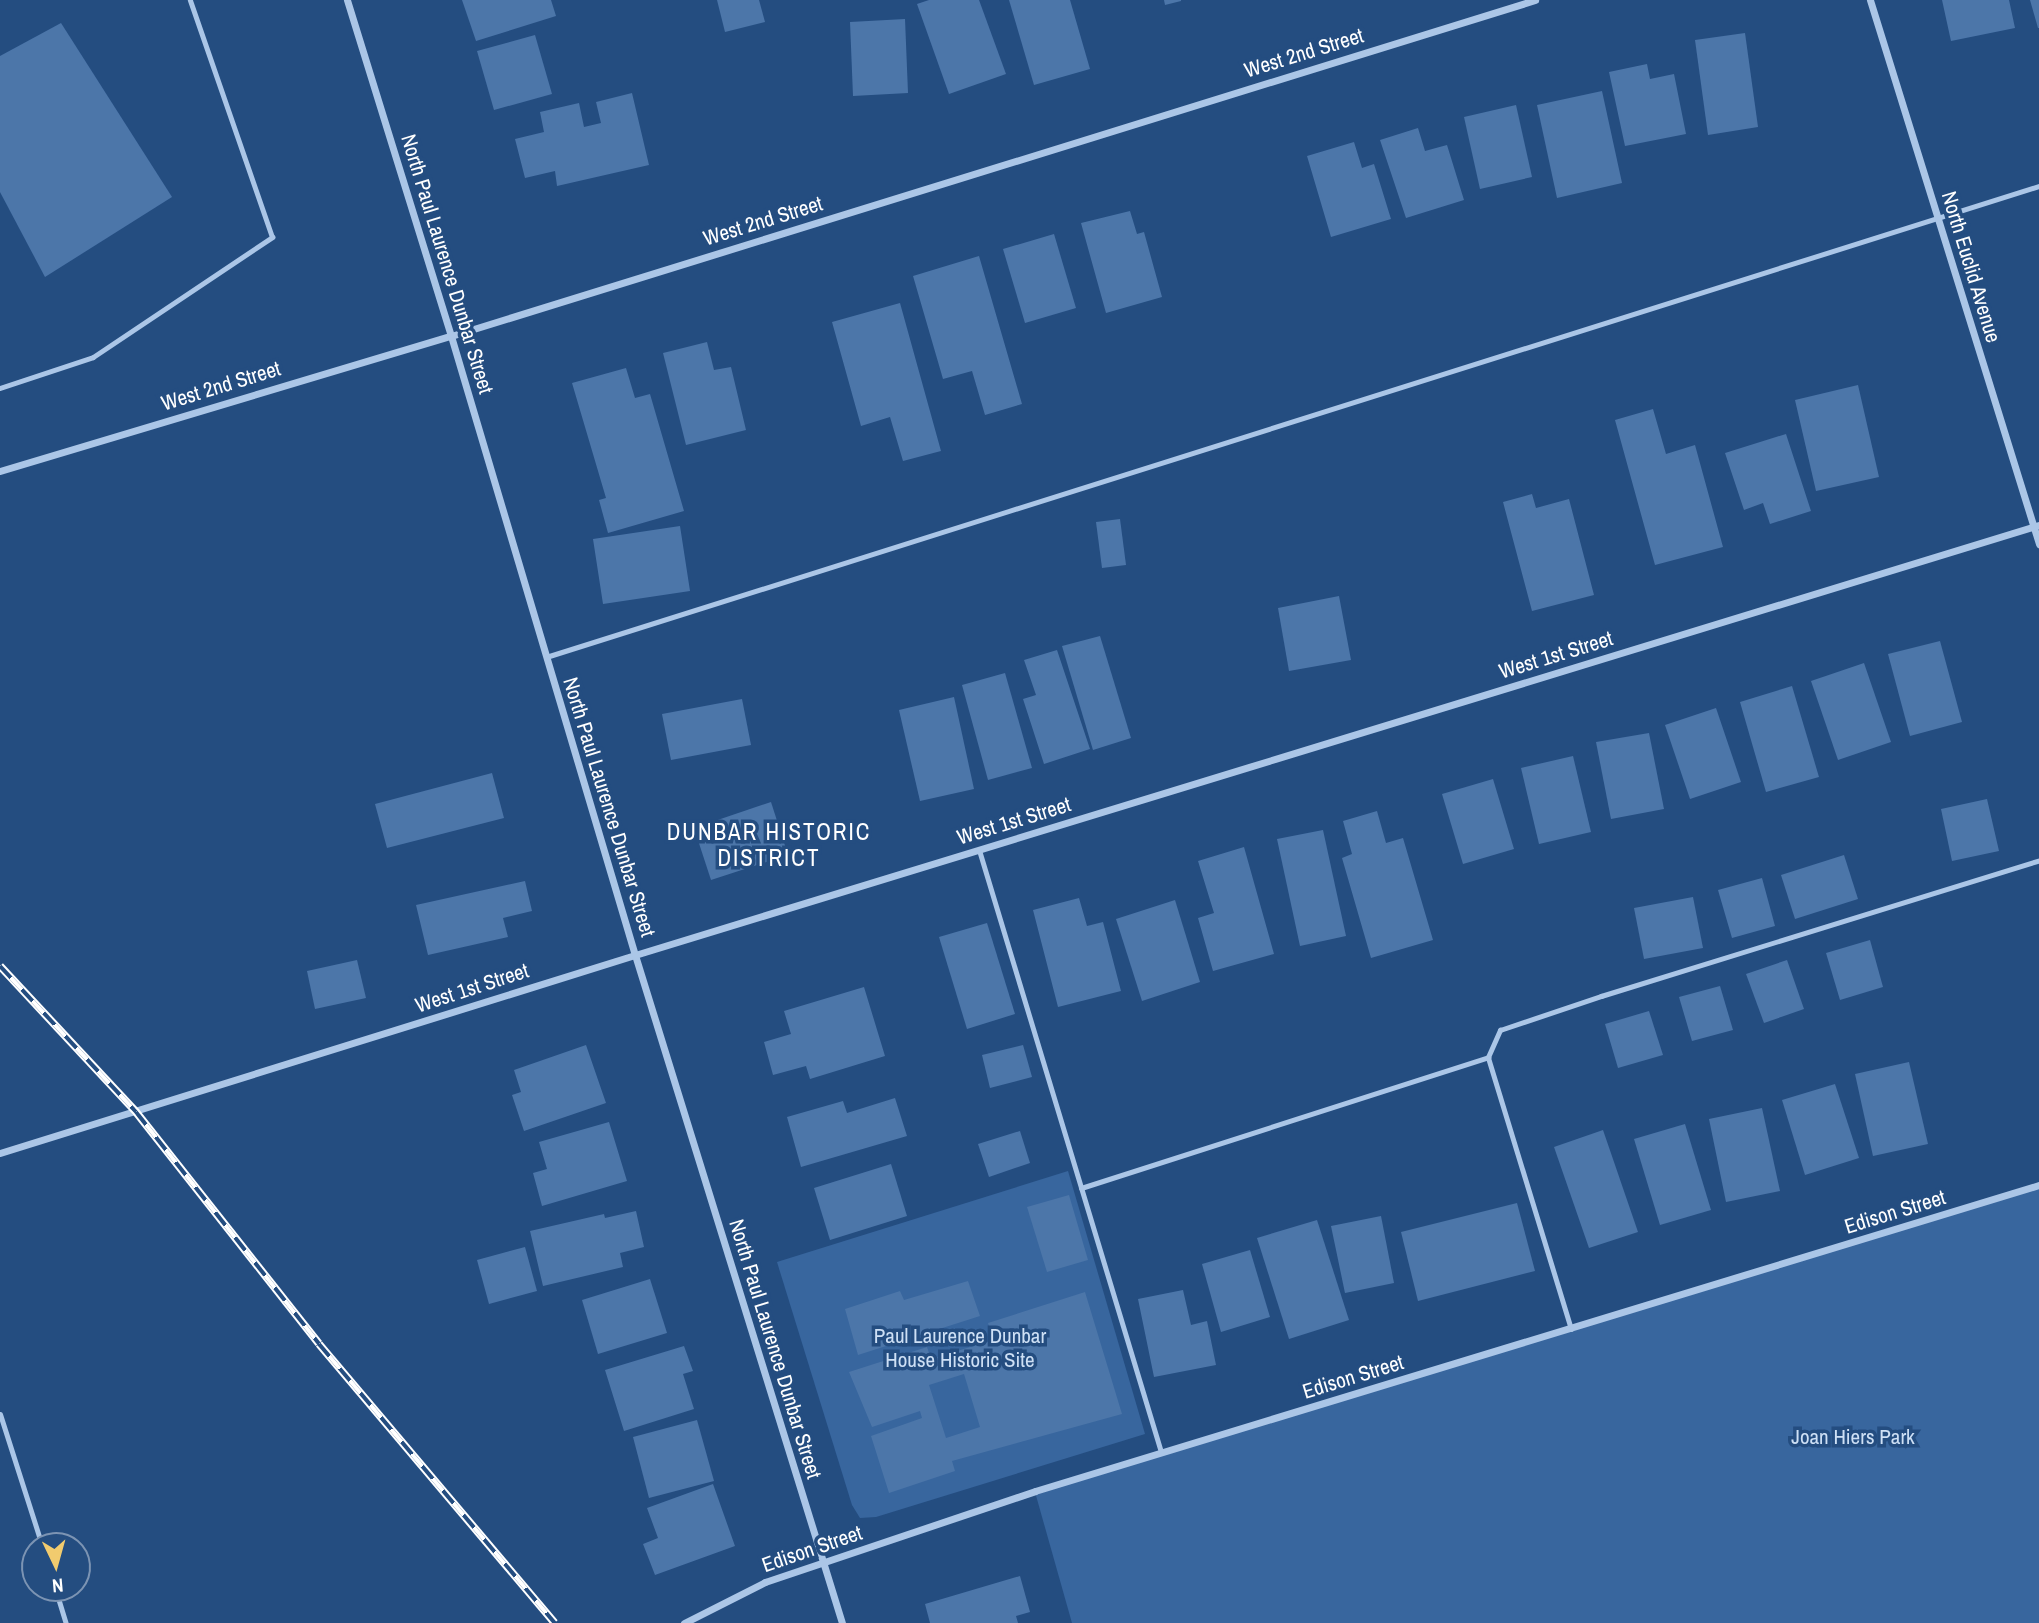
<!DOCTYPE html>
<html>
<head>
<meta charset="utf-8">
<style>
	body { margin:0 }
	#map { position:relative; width:2039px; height:1623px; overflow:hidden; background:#244d80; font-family:"Archivo Narrow",sans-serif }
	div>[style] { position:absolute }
	.green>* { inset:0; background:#38669e }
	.building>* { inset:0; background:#4c76a9 }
	.lane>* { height:5px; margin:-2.5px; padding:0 2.5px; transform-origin:2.5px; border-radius:2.5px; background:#abc6e7 }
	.street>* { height:7px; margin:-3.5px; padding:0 3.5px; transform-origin:3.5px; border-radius:3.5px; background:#abc6e7 }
	.rail>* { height:8px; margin-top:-4px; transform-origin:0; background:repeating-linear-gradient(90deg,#244d80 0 16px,#fff 0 32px); box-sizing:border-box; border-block:2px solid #fff }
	span { translate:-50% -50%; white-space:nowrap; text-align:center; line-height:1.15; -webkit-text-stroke:7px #244d80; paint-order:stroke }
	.street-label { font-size:21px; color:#fff }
	.park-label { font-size:21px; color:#cee0f5 }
	.neighbourhood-label { font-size:23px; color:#fff; letter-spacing:2px }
	.north { position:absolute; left:21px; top:1532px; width:70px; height:70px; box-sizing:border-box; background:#244d80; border:2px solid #7c94b3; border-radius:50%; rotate:175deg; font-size:19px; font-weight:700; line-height:28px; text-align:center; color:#fff }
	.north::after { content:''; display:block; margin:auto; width:24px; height:32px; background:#f1cb6e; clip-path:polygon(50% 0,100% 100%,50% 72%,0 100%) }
</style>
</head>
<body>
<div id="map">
	<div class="green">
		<i style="clip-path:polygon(1068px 1171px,1145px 1434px,876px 1517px,860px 1518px,852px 1505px,777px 1262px)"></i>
		<i style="clip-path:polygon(2039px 1185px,2039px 1623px,1072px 1623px,1035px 1492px)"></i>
	</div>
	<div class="building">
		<i style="clip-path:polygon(462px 0,551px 0,556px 16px,476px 41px)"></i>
		<i style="clip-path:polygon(717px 0,759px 0,765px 22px,725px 32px)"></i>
		<i style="clip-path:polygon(929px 0,979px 0,1006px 74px,949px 94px,917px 4px)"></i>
		<i style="clip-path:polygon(1009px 0,1070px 0,1090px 69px,1034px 85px)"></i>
		<i style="clip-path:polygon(1164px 0,1181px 0,1181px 1px,1165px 5px)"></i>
		<i style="clip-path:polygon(1942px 0,2009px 0,2015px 28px,1951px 41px)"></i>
		<i style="clip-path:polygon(2030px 0,2039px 0,2039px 28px,2038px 28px)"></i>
		<i style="clip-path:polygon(905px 19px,908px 93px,853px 96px,850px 22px)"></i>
		<i style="clip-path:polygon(61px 23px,172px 197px,45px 277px,0 192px,0 56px)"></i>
		<i style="clip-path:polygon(1745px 33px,1758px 127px,1708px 135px,1695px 40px)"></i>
		<i style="clip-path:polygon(535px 35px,552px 94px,494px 110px,477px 51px)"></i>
		<i style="clip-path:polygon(1647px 64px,1650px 79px,1674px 74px,1686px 134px,1625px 146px,1609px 72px)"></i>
		<i style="clip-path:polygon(1602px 91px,1622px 183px,1557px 198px,1537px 105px)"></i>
		<i style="clip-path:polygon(632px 93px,649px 165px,557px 186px,555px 171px,525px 178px,515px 139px,544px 132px,540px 112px,579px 103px,584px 127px,601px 123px,596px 102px)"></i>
		<i style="clip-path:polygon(1516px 105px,1532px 177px,1480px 189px,1464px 117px)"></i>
		<i style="clip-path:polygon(1418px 128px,1425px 151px,1447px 145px,1464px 200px,1406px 218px,1380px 140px)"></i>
		<i style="clip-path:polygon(1354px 142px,1362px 168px,1374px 164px,1391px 219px,1331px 237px,1307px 156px)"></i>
		<i style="clip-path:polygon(1130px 211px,1137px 234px,1144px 232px,1162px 297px,1106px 313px,1081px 223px)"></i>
		<i style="clip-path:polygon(1054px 234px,1076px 308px,1025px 323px,1003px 249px)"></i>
		<i style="clip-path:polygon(979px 256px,1022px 404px,985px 415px,972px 371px,943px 379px,913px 276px)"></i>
		<i style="clip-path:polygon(900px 303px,941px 451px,903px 461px,890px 417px,861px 426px,832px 322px)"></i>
		<i style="clip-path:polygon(707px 342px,714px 370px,731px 367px,746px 430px,686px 445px,663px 353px)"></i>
		<i style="clip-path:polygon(626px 368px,635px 398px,650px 394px,684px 511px,608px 533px,599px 500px,606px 498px,572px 383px)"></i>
		<i style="clip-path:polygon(1858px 385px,1879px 477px,1816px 491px,1795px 400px)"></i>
		<i style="clip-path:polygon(1653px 409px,1666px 454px,1695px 445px,1723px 547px,1655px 565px,1615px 420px)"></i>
		<i style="clip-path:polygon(1786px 434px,1811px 511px,1770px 524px,1763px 503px,1744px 510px,1725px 453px)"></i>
		<i style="clip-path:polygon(1532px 494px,1536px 508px,1569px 499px,1594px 595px,1532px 611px,1503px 502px)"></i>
		<i style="clip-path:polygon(1120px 519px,1126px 565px,1102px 568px,1096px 522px)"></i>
		<i style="clip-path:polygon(680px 526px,690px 591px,603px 604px,593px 539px)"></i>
		<i style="clip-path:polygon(1339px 596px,1351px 660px,1289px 671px,1278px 608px)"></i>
		<i style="clip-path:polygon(1100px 636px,1131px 738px,1093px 750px,1062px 646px)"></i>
		<i style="clip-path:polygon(1940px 641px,1962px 722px,1910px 736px,1888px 654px)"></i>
		<i style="clip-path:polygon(1057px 650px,1090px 749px,1044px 764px,1023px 699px,1036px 695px,1024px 660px)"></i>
		<i style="clip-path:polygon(1864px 663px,1891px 742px,1838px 760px,1811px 681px)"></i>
		<i style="clip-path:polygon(1005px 673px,1032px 768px,988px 780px,962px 685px)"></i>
		<i style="clip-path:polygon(1792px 686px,1819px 777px,1766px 792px,1740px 702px)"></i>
		<i style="clip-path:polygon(954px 697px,974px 789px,920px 801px,899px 710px)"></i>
		<i style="clip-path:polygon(742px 699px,751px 745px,671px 760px,662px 714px)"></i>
		<i style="clip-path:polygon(1716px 708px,1741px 782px,1690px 799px,1665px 725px)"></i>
		<i style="clip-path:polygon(1649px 733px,1664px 809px,1611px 819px,1596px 742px)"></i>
		<i style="clip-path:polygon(1573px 756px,1591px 832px,1539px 844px,1521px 768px)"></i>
		<i style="clip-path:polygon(492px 773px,504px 818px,387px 848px,375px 804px)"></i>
		<i style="clip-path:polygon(1493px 779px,1514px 849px,1463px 864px,1442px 794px)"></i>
		<i style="clip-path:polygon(1987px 799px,1999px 851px,1952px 861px,1941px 809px)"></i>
		<i style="clip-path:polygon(771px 802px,788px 855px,711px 880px,694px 828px)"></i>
		<i style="clip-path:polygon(1377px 811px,1386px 843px,1403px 838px,1433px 940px,1371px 958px,1342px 858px,1352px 854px,1343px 821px)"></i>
		<i style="clip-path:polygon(1323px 830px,1346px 936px,1300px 946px,1277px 839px)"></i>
		<i style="clip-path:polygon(1244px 847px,1274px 954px,1213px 971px,1198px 918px,1214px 913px,1198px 861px)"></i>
		<i style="clip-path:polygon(1844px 855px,1858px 899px,1795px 919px,1781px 875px)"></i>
		<i style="clip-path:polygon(1762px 878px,1775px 926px,1732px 938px,1718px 890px)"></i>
		<i style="clip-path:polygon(525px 881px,532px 911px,503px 918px,508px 937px,428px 955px,416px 905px)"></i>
		<i style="clip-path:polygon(1693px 897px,1703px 948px,1644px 959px,1634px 908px)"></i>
		<i style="clip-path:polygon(1079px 898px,1087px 926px,1103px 922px,1121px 991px,1058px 1007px,1033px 910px)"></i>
		<i style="clip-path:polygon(1175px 900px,1200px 982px,1142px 1001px,1116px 919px)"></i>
		<i style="clip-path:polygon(987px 923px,1015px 1014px,967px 1029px,939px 937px)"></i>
		<i style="clip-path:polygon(1870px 940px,1883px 987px,1840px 1000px,1826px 953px)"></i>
		<i style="clip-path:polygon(357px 960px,366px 998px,315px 1009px,307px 971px)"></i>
		<i style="clip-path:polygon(1787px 960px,1804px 1009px,1764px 1023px,1746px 974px)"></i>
		<i style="clip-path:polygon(1720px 986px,1733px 1030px,1692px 1041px,1679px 997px)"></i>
		<i style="clip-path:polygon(864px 987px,885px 1056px,810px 1079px,806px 1066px,773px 1075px,764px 1042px,791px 1034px,784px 1011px)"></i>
		<i style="clip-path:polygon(1649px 1011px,1663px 1055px,1618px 1068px,1605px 1024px)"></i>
		<i style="clip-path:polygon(586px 1045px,606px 1103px,524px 1131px,512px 1095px,521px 1092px,514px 1070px)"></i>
		<i style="clip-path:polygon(1023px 1045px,1032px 1077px,990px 1088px,982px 1055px)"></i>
		<i style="clip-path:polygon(1909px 1062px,1928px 1144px,1873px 1156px,1855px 1074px)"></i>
		<i style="clip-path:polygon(1835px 1084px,1859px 1158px,1805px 1175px,1782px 1100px)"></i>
		<i style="clip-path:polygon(895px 1098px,907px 1136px,801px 1167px,787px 1117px,843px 1101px,847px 1113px)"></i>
		<i style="clip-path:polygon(1762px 1108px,1780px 1191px,1726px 1202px,1709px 1119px)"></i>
		<i style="clip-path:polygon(609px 1122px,627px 1181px,542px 1206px,533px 1173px,547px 1169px,539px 1142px)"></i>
		<i style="clip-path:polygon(1685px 1124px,1711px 1210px,1660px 1225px,1634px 1139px)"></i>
		<i style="clip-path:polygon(1603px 1130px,1638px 1232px,1589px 1248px,1554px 1147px)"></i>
		<i style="clip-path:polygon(1020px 1131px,1030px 1163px,989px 1177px,978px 1144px)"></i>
		<i style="clip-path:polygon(891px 1164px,907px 1216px,830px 1240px,814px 1188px)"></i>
		<i style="clip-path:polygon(1069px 1195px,1088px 1260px,1047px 1272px,1027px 1207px)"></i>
		<i style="clip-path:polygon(1517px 1203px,1535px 1271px,1418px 1301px,1401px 1232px)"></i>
		<i style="clip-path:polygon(636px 1211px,644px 1247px,620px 1253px,623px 1267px,543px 1286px,530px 1231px,604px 1214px,605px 1218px)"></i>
		<i style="clip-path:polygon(1381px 1216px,1394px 1283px,1345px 1293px,1331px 1226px)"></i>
		<i style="clip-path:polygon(1317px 1220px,1349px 1320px,1289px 1339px,1257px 1238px)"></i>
		<i style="clip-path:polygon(525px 1247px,537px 1291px,489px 1304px,477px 1260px)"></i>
		<i style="clip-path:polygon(1250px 1250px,1270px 1317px,1221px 1332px,1202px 1264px)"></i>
		<i style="clip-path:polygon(650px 1279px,667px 1333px,598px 1354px,582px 1300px)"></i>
		<i style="clip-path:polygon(968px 1281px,980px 1316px,858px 1355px,845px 1309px,900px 1291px,904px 1300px)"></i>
		<i style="clip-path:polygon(1183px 1290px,1191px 1325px,1207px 1321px,1216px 1365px,1154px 1377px,1138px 1299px)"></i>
		<i style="clip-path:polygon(evenodd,1085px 1292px,1122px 1414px,952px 1461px,955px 1471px,889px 1493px,871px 1436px,922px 1418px,920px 1411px,872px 1427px,849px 1372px,927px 1347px,931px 1359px,993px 1340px,988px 1323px,1085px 1292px,964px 1374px,980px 1427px,946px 1438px,929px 1385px,964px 1374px)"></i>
		<i style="clip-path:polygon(684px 1346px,693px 1371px,683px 1374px,694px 1409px,624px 1431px,605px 1370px)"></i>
		<i style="clip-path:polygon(697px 1420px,714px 1481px,649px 1498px,633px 1437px)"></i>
		<i style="clip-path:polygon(713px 1484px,735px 1546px,655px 1575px,643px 1544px,658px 1538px,647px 1508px)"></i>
		<i style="clip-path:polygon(1020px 1576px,1030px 1612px,1016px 1616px,1018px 1623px,930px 1623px,925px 1604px)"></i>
	</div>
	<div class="lane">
		<i style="left:0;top:388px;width:98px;rotate:-18.4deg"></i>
		<i style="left:93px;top:357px;width:216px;rotate:-33.8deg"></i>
		<i style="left:272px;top:237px;width:251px;rotate:-109.1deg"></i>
		<i style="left:546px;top:657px;width:1566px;rotate:-17.51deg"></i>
		<i style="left:979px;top:850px;width:629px;rotate:73.18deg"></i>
		<i style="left:1081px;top:1188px;width:428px;rotate:-17.8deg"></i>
		<i style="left:1571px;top:1329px;width:284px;rotate:-107deg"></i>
		<i style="left:1488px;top:1057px;width:30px;rotate:-66deg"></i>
		<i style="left:1500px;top:1030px;width:107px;rotate:-18.6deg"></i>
		<i style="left:1601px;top:996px;width:459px;rotate:-17.2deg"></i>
		<i style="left:0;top:1414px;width:139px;rotate:72.3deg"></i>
		<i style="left:55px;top:1588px;width:37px;rotate:73deg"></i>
	</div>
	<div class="street">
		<i style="left:347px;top:0;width:352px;rotate:72.8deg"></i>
		<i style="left:451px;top:336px;width:646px;rotate:73.45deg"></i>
		<i style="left:635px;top:955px;width:699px;rotate:72.78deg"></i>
		<i style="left:1870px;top:0;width:570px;rotate:72.74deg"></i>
		<i style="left:0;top:471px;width:471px;rotate:-16.7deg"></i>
		<i style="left:451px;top:336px;width:1135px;rotate:-17.22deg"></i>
		<i style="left:0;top:1153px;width:665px;rotate:-17.32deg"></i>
		<i style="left:635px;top:955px;width:1468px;rotate:-17.03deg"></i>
		<i style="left:684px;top:1623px;width:91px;rotate:-26.8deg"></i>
		<i style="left:765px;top:1582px;width:285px;rotate:-18.6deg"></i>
		<i style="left:1035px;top:1491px;width:1050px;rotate:-16.95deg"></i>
	</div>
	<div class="rail">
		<i style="left:0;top:966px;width:200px;rotate:47deg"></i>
		<i style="left:136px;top:1112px;width:295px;rotate:51.7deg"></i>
		<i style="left:319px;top:1344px;width:365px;rotate:49.8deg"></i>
	</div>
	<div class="street-label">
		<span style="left:1304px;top:53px;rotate:-17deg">West 2nd Street</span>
		<span style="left:763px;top:221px;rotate:-17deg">West 2nd Street</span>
		<span style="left:447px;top:264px;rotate:73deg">North Paul Laurence Dunbar Street</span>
		<span style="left:1971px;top:267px;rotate:73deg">North Euclid Avenue</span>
		<span style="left:221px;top:386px;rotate:-17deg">West 2nd Street</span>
		<span style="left:1556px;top:655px;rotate:-17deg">West 1st Street</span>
		<span style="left:609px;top:807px;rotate:73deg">North Paul Laurence Dunbar Street</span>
		<span style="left:1014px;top:821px;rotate:-17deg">West 1st Street</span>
		<span style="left:472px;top:988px;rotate:-18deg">West 1st Street</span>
		<span style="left:1895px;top:1212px;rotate:-17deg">Edison Street</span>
		<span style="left:775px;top:1349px;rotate:73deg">North Paul Laurence Dunbar Street</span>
		<span style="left:1353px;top:1377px;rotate:-17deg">Edison Street</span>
		<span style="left:812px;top:1549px;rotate:-19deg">Edison Street</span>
	</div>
	<div class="park-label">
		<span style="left:960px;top:1348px">Paul Laurence Dunbar<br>House Historic Site</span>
		<span style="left:1853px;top:1437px">Joan Hiers Park</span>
	</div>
	<div class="neighbourhood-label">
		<span style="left:769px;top:845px">DUNBAR HISTORIC<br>DISTRICT</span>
	</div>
	<div class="north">N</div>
</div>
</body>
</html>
